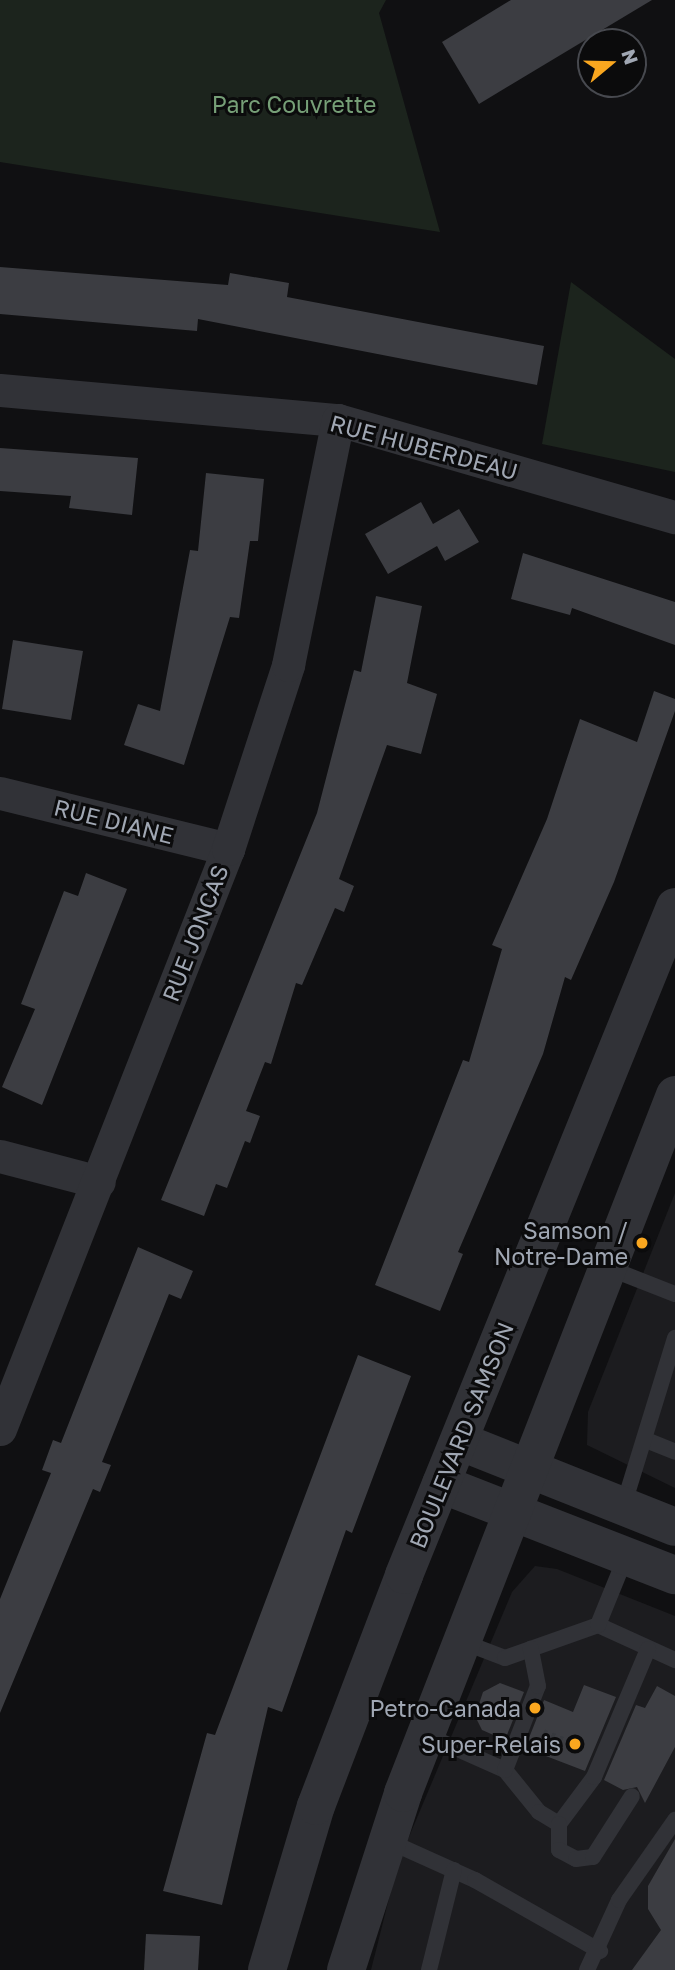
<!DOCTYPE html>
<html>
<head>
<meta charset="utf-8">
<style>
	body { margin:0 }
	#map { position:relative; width:675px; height:1970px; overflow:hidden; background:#101012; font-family:"Golos Text",sans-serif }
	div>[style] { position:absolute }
	.built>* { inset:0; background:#1c1c1f }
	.green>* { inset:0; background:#1c241d }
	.building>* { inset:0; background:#3c3d42 }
	.path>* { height:4.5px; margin-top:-2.25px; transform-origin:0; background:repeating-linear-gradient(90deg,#37393e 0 3.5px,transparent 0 8.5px) }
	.service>* { height:16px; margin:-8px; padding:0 8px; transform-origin:8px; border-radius:8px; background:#313237 }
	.minor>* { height:33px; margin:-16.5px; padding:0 16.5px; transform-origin:16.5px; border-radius:16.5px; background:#313237 }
	.tertiary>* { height:38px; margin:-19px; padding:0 19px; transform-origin:19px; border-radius:19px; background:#313237 }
	.dots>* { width:19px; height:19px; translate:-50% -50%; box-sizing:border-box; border:4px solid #0b0b0c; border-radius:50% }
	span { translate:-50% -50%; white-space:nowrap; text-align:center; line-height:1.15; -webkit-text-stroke:6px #0b0b0c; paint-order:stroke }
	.park-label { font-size:23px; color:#769f77 }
	.street-label { font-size:23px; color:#a0a7b3 }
	.poi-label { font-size:23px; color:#a0a7b3 }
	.right { translate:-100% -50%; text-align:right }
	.north { position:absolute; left:577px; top:28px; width:70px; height:70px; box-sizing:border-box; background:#0b0b0c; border:2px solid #47494f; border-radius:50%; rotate:71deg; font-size:19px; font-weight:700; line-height:28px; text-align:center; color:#a0a7b3 }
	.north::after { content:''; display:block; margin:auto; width:24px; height:32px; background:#faa71f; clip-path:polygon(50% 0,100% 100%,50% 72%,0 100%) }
</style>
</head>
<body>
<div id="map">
	<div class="built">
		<i style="clip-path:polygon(675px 1193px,675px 1488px,587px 1445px,588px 1412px)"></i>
		<i style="clip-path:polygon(535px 1566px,557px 1569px,675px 1616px,675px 1970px,371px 1970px,398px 1863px,512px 1592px)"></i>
	</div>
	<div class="green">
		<i style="clip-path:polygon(0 0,386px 0,379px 13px,440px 232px,0 162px)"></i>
		<i style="clip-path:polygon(571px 282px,675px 359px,675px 472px,542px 444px)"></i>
	</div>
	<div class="building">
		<i style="clip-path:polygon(511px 0,652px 0,479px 104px,442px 42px)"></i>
		<i style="clip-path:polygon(0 267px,228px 285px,230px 273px,289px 283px,287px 297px,544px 346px,537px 385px,198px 319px,197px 331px,0 314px)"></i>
		<i style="clip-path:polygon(0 448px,138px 458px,132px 515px,69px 508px,71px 496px,0 491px)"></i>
		<i style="clip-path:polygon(206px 473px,264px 479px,258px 541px,250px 541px,239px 618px,230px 617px,184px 765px,124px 745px,138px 704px,160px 711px,190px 550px,198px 551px)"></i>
		<i style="clip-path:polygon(421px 502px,433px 524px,459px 509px,479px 542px,445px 561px,437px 546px,388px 574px,365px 534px)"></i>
		<i style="clip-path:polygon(523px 553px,675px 602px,675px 645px,572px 608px,570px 615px,511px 599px)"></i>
		<i style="clip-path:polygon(376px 596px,422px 606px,407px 683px,437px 694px,421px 754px,387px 745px,339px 879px,354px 886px,344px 912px,335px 908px,302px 985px,296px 983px,271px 1064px,265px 1062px,246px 1111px,260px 1116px,250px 1143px,245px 1141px,227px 1188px,216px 1184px,204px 1216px,161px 1200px,317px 813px,354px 670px,361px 672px)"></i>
		<i style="clip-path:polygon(13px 640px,83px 651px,71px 720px,2px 709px)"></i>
		<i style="clip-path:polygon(654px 691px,675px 699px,675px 711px,614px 882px,571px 980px,565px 977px,543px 1054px,458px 1252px,463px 1254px,440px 1311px,375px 1285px,463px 1060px,469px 1062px,502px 949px,492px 945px,547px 819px,580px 719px,637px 742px)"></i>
		<i style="clip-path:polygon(86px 873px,127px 889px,42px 1105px,2px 1087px,35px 1009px,21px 1004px,64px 891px,78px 896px)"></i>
		<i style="clip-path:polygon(138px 1247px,193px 1271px,181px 1299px,169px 1294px,102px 1462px,111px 1465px,100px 1492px,93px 1489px,0 1713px,0 1599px,51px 1473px,42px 1470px,53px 1440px,61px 1443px)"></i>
		<i style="clip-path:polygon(358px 1355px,411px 1376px,352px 1533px,346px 1530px,282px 1712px,268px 1707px,222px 1905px,163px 1891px,207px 1733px,215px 1735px)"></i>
		<i style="clip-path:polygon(500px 1683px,524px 1692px,505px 1740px,482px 1730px,475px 1716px,483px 1692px)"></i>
		<i style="clip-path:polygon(584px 1685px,616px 1697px,585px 1771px,525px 1748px,544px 1700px,573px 1712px)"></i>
		<i style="clip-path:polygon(657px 1686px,675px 1696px,675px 1747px,645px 1803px,637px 1787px,623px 1790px,604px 1780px,636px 1705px,645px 1708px)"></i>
		<i style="clip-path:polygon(675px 1839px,675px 1970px,632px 1970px,661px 1930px,648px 1909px,648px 1886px)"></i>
		<i style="clip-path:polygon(146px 1934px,200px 1936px,198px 1970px,144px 1970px)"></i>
	</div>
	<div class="path">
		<i style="left:544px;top:1731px;width:27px;rotate:22deg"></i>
	</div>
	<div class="service">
		<i style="left:606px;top:1267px;width:74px;rotate:21.4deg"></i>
		<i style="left:646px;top:1440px;width:31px;rotate:22deg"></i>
		<i style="left:623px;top:1507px;width:177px;rotate:-72.9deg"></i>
		<i style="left:598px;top:1625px;width:85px;rotate:24.4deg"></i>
		<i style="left:463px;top:1642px;width:45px;rotate:20.9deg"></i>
		<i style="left:505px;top:1658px;width:99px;rotate:-19.5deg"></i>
		<i style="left:598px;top:1625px;width:74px;rotate:-67.9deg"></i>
		<i style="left:426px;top:1735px;width:86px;rotate:23.9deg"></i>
		<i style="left:505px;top:1770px;width:54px;rotate:51deg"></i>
		<i style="left:539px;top:1812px;width:23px;rotate:31deg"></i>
		<i style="left:559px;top:1824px;width:59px;rotate:-53.3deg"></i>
		<i style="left:594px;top:1777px;width:139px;rotate:-67.1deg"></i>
		<i style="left:505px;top:1770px;width:90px;rotate:-68.6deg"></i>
		<i style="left:538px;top:1686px;width:38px;rotate:-101deg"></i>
		<i style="left:559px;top:1824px;width:26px;rotate:90deg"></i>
		<i style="left:559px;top:1850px;width:19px;rotate:28deg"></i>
		<i style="left:576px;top:1859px;width:17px;rotate:-7deg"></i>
		<i style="left:593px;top:1857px;width:72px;rotate:-57.4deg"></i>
		<i style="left:386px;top:1840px;width:98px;rotate:24.2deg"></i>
		<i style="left:475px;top:1880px;width:144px;rotate:29.6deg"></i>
		<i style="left:429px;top:1970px;width:103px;rotate:-76deg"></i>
		<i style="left:587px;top:1970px;width:77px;rotate:-65.4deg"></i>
		<i style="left:619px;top:1900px;width:98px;rotate:-55deg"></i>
	</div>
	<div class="minor">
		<i style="left:0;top:390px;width:339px;rotate:5.1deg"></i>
		<i style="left:338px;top:420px;width:351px;rotate:16.1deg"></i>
		<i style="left:0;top:793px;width:235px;rotate:13.8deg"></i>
		<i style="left:0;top:1156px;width:102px;rotate:14.7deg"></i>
		<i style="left:0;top:1429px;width:623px;rotate:-68.54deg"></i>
		<i style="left:228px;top:849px;width:194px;rotate:-71.9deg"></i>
		<i style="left:288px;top:665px;width:250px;rotate:-78.5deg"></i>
	</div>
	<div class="tertiary">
		<i style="left:459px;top:1441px;width:232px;rotate:21.7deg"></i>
		<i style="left:441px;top:1484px;width:251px;rotate:21.3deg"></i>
		<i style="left:267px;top:1970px;width:171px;rotate:-73.4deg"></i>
		<i style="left:316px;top:1806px;width:247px;rotate:-69.1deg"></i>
		<i style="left:404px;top:1575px;width:721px;rotate:-67.92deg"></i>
		<i style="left:346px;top:1970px;width:186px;rotate:-72.1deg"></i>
		<i style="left:403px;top:1793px;width:749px;rotate:-68.71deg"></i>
	</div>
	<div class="dots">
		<i style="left:642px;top:1243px;background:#faa71f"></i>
		<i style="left:535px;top:1708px;background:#faa71f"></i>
		<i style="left:575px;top:1744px;background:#faa71f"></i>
	</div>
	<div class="park-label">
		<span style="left:294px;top:104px">Parc Couvrette</span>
	</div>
	<div class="street-label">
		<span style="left:424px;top:447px;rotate:15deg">RUE HUBERDEAU</span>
		<span style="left:114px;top:821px;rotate:14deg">RUE DIANE</span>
		<span style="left:195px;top:933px;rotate:-69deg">RUE JONCAS</span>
		<span style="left:461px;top:1435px;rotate:-68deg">BOULEVARD SAMSON</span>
	</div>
	<div class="poi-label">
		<span class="right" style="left:628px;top:1243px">Samson /<br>Notre-Dame</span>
		<span class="right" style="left:521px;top:1708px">Petro-Canada</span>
		<span class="right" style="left:561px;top:1744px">Super-Relais</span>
	</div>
	<div class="north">N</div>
</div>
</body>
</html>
